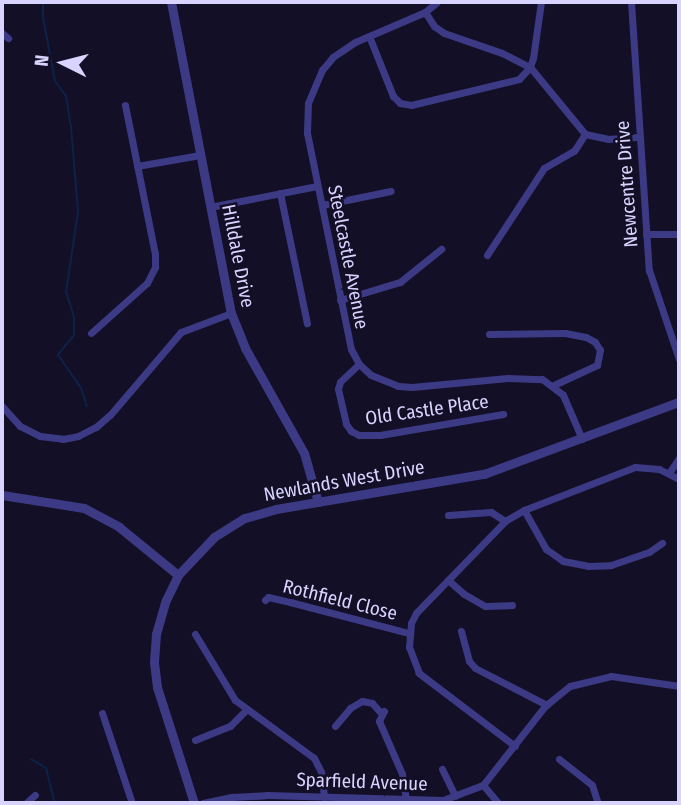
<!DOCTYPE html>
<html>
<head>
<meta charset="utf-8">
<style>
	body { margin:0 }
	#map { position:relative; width:681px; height:805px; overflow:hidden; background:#130f26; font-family:"Fira Sans Condensed",sans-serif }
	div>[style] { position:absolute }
	.stream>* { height:2px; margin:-1px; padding:0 1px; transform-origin:1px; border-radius:1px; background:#0c2248 }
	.minor>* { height:7px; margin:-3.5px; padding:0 3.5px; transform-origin:3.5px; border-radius:3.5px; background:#3d3a85 }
	.tertiary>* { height:9px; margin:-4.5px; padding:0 4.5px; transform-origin:4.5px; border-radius:4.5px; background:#3d3a85 }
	span { translate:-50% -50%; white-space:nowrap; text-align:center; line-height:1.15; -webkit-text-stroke:5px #130f26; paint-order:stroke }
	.street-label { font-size:19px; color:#d9d4ff }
	.frame { position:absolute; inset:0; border:4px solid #d9d4ff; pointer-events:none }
	.north { position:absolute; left:28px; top:28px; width:70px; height:70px; -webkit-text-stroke:5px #130f26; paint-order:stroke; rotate:276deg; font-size:19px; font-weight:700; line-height:28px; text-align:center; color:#d9d4ff }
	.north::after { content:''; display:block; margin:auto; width:24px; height:32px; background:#d9d4ff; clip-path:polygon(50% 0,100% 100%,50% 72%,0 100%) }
</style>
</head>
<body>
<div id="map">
	<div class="stream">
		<i style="left:43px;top:2px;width:15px;rotate:90deg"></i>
		<i style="left:43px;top:17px;width:65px;rotate:79.4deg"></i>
		<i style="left:55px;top:81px;width:19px;rotate:54deg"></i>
		<i style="left:66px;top:96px;width:30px;rotate:81deg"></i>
		<i style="left:71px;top:126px;width:86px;rotate:85.3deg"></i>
		<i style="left:78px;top:212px;width:81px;rotate:98.5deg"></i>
		<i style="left:66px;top:292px;width:25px;rotate:72deg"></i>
		<i style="left:74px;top:316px;width:19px;rotate:90deg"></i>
		<i style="left:74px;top:335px;width:26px;rotate:129deg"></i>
		<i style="left:58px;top:355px;width:40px;rotate:55.1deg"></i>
		<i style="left:81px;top:388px;width:19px;rotate:72deg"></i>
		<i style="left:31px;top:759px;width:17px;rotate:31deg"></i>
		<i style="left:46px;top:768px;width:36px;rotate:76deg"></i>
	</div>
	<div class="minor">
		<i style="left:437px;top:2px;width:16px;rotate:140deg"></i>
		<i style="left:425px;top:12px;width:76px;rotate:156.8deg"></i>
		<i style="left:355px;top:42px;width:27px;rotate:146deg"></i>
		<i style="left:333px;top:57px;width:17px;rotate:130deg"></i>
		<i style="left:322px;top:70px;width:36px;rotate:113deg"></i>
		<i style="left:308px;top:103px;width:30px;rotate:92deg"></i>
		<i style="left:307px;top:133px;width:220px;rotate:78.5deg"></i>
		<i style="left:351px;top:349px;width:17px;rotate:62deg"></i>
		<i style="left:359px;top:364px;width:16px;rotate:43deg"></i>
		<i style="left:371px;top:375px;width:29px;rotate:22deg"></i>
		<i style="left:398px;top:386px;width:14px;rotate:4deg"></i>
		<i style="left:412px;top:387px;width:96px;rotate:-5.4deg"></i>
		<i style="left:508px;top:378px;width:34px;rotate:2deg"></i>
		<i style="left:542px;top:379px;width:26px;rotate:37deg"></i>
		<i style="left:563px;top:395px;width:48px;rotate:66.6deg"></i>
		<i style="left:631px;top:2px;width:269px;rotate:86.2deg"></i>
		<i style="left:649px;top:270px;width:94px;rotate:71.4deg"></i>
		<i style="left:425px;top:12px;width:17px;rotate:57deg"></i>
		<i style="left:434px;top:26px;width:12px;rotate:35deg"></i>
		<i style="left:444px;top:33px;width:61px;rotate:19deg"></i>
		<i style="left:502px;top:53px;width:31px;rotate:27deg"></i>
		<i style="left:530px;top:67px;width:87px;rotate:50.6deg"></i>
		<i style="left:585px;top:134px;width:24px;rotate:12deg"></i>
		<i style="left:608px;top:139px;width:31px;rotate:-4deg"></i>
		<i style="left:2px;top:33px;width:8px;rotate:40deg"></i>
		<i style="left:369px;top:36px;width:65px;rotate:68.2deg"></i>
		<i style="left:393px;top:96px;width:10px;rotate:45deg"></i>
		<i style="left:400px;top:103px;width:11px;rotate:10deg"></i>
		<i style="left:411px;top:105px;width:111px;rotate:-13.5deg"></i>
		<i style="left:519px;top:79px;width:16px;rotate:-47deg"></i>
		<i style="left:530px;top:67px;width:9px;rotate:-72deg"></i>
		<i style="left:533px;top:58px;width:57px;rotate:-81.9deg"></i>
		<i style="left:137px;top:166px;width:64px;rotate:-9.9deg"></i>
		<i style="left:280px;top:193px;width:133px;rotate:78.3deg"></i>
		<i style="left:322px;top:205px;width:70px;rotate:-11.5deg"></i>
		<i style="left:210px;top:207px;width:109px;rotate:-11.1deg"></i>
		<i style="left:646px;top:234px;width:33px"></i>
		<i style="left:487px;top:255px;width:104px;rotate:-56.8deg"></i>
		<i style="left:544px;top:168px;width:34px;rotate:-30deg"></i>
		<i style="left:574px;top:151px;width:20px;rotate:-57deg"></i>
		<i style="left:340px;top:300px;width:63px;rotate:-16.7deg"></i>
		<i style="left:400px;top:282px;width:53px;rotate:-38.8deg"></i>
		<i style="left:91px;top:333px;width:75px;rotate:-41.8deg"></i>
		<i style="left:147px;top:283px;width:18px;rotate:-63deg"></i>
		<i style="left:155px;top:267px;width:13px;rotate:-90deg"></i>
		<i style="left:155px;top:254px;width:152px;rotate:-101.4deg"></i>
		<i style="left:489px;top:334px;width:76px;rotate:-0.8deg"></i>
		<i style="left:565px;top:333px;width:21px;rotate:11deg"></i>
		<i style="left:586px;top:337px;width:10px;rotate:29deg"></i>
		<i style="left:595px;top:342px;width:9px;rotate:58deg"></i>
		<i style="left:600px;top:350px;width:15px;rotate:101deg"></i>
		<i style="left:597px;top:365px;width:47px;rotate:155.1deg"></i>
		<i style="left:359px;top:364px;width:26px;rotate:137deg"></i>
		<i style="left:340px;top:382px;width:7px;rotate:106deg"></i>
		<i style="left:338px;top:389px;width:36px;rotate:77deg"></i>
		<i style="left:346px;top:424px;width:9px;rotate:54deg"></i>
		<i style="left:351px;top:431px;width:9px;rotate:27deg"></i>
		<i style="left:359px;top:435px;width:21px"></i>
		<i style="left:380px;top:435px;width:125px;rotate:-9.7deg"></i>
		<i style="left:2px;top:406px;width:27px;rotate:48deg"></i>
		<i style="left:20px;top:426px;width:22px;rotate:27deg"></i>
		<i style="left:40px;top:436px;width:23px;rotate:7deg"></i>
		<i style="left:63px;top:439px;width:15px;rotate:-11deg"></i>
		<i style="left:78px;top:436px;width:20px;rotate:-27deg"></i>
		<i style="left:96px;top:427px;width:18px;rotate:-41deg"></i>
		<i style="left:110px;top:415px;width:109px;rotate:-49.5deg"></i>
		<i style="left:181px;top:332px;width:53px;rotate:-20.8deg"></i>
		<i style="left:669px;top:473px;width:18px;rotate:-56deg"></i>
		<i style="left:524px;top:510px;width:45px;rotate:60.6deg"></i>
		<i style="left:546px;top:549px;width:21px;rotate:35deg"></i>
		<i style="left:563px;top:561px;width:25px;rotate:11deg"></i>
		<i style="left:588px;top:566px;width:23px;rotate:-2deg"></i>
		<i style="left:611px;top:565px;width:40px;rotate:-18.9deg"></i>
		<i style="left:649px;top:552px;width:16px;rotate:-35deg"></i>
		<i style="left:448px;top:515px;width:43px;rotate:-4deg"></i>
		<i style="left:491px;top:512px;width:17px;rotate:33deg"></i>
		<i style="left:448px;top:580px;width:21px;rotate:41deg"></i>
		<i style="left:464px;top:594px;width:24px;rotate:30deg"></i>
		<i style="left:485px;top:606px;width:27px;rotate:-2deg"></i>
		<i style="left:265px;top:600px;width:4px;rotate:-45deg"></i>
		<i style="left:268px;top:597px;width:23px;rotate:13deg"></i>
		<i style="left:290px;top:602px;width:122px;rotate:14.7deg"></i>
		<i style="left:461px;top:631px;width:31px;rotate:75deg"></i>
		<i style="left:469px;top:661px;width:9px;rotate:49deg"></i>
		<i style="left:475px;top:668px;width:81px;rotate:27.2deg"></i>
		<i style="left:195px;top:634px;width:77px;rotate:58.8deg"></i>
		<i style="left:235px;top:700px;width:98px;rotate:36.3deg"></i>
		<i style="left:314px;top:758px;width:16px;rotate:63deg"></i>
		<i style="left:321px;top:772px;width:25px;rotate:83deg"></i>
		<i style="left:384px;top:711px;width:11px;rotate:117deg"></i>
		<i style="left:379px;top:721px;width:58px;rotate:66.5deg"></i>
		<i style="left:402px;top:774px;width:25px;rotate:81deg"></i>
		<i style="left:102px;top:713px;width:95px;rotate:71.6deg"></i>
		<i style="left:335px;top:726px;width:23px;rotate:-50deg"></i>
		<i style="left:350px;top:708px;width:14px;rotate:-30deg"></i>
		<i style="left:362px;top:701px;width:10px;rotate:11deg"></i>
		<i style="left:372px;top:703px;width:13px;rotate:48deg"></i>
		<i style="left:195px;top:740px;width:38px;rotate:-22deg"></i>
		<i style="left:230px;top:726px;width:24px;rotate:-45deg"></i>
		<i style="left:515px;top:746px;width:121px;rotate:-142.8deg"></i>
		<i style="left:419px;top:673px;width:28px;rotate:-111deg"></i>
		<i style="left:409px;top:647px;width:24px;rotate:-85deg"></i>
		<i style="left:411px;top:623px;width:11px;rotate:-63deg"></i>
		<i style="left:416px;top:613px;width:128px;rotate:-45.9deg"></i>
		<i style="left:505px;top:521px;width:22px;rotate:-30deg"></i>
		<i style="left:524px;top:510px;width:119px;rotate:-21.2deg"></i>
		<i style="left:635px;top:467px;width:24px;rotate:5deg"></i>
		<i style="left:659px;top:469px;width:22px;rotate:27deg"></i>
		<i style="left:559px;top:759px;width:42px;rotate:38.2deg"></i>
		<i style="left:592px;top:785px;width:19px;rotate:72deg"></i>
		<i style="left:442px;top:769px;width:30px;rotate:64deg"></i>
		<i style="left:483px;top:785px;width:23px;rotate:50deg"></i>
		<i style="left:26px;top:803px;width:12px;rotate:-42deg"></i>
		<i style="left:203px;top:803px;width:30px;rotate:-12deg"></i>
		<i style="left:232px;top:797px;width:35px;rotate:-3deg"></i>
		<i style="left:267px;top:795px;width:176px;rotate:1.6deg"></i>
		<i style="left:443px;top:800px;width:43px;rotate:-20.6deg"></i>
		<i style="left:483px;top:785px;width:100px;rotate:-51.9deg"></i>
		<i style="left:545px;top:706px;width:32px;rotate:-39deg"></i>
		<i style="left:570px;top:686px;width:42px;rotate:-13.7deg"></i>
		<i style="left:611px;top:676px;width:69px;rotate:8.4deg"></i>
	</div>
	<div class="tertiary">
		<i style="left:171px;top:2px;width:317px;rotate:79.1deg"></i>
		<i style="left:231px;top:313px;width:38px;rotate:68deg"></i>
		<i style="left:245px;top:348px;width:120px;rotate:60.7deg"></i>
		<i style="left:304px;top:453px;width:51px;rotate:74.1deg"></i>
		<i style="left:2px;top:495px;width:83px;rotate:9deg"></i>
		<i style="left:84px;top:508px;width:40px;rotate:28deg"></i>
		<i style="left:119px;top:527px;width:76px;rotate:39.1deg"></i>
		<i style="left:194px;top:803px;width:122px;rotate:-107.7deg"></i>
		<i style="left:157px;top:687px;width:25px;rotate:-97deg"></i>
		<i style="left:154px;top:662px;width:28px;rotate:-86deg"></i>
		<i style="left:156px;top:634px;width:35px;rotate:-74deg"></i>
		<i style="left:166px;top:600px;width:28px;rotate:-64deg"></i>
		<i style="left:178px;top:575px;width:52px;rotate:-46.5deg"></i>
		<i style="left:214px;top:537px;width:36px;rotate:-32deg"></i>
		<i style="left:245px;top:518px;width:32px;rotate:-16deg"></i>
		<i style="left:276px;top:509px;width:211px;rotate:-9.6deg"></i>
		<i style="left:484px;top:474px;width:208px;rotate:-20.3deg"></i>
	</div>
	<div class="street-label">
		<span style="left:627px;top:184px;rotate:-94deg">Newcentre Drive</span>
		<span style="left:238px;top:256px;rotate:79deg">Hilldale Drive</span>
		<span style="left:348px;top:257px;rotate:79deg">Steelcastle Avenue</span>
		<span style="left:427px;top:410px;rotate:-8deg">Old Castle Place</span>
		<span style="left:344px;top:481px;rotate:-10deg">Newlands West Drive</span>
		<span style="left:340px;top:600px;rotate:14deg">Rothfield Close</span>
		<span style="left:362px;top:782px;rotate:2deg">Sparfield Avenue</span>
	</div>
	<div class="frame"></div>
	<div class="north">N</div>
</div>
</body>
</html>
